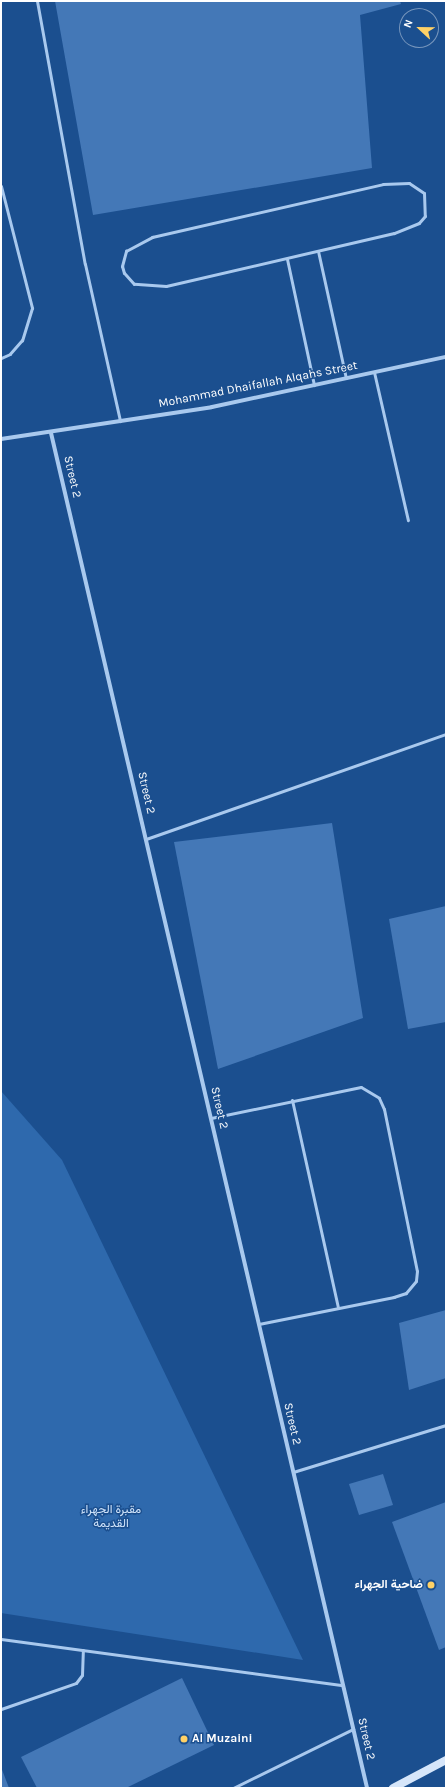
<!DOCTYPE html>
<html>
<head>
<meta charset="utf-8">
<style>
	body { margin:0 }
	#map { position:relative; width:447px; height:1789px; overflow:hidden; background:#1b4f8f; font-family:Karla,Vazirmatn,sans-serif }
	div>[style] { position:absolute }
	.green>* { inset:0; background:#2e69ad }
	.building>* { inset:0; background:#4478b7 }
	.service>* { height:3px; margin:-1.5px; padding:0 1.5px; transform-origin:1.5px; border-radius:1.5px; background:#a9c9ee }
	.minor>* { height:4px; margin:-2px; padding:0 2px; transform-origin:2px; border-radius:2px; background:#a9c9ee }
	.secondary>* { height:8px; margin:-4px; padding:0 4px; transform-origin:4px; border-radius:4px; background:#d6e6fa }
	.dots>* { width:11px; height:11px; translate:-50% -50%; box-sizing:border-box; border:2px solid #1b4f8f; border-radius:50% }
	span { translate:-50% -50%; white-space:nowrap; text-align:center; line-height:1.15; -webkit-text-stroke:3px #1b4f8f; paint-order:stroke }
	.street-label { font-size:12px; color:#fff }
	.park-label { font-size:12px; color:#cfe3fa }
	.poi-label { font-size:12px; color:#fff; font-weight:700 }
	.right { translate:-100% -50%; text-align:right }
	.left { translate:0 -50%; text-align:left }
	.frame { position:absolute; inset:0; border:2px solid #fff; pointer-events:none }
	.north { position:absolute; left:399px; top:8px; width:40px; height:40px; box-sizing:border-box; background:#1b4f8f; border:1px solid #7695bc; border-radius:50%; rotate:292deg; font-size:11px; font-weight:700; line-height:16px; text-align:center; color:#fff }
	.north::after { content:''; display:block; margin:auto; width:14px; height:18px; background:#ffd166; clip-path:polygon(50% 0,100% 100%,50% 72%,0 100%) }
</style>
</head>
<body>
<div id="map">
	<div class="green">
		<i style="clip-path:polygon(1px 1091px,62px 1160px,303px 1660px,1px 1613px)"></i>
	</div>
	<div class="building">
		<i style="clip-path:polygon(55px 1px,400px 1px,401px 4px,360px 15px,372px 168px,93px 215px)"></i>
		<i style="clip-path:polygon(332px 823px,363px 1018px,218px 1069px,174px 842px)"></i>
		<i style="clip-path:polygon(446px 906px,446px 1022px,408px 1029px,389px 919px)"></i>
		<i style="clip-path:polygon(446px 1310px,446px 1378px,409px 1390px,399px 1323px)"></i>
		<i style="clip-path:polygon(383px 1474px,393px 1505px,359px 1515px,349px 1484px)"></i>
		<i style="clip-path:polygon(446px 1502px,446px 1647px,439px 1650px,392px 1522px)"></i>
		<i style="clip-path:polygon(182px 1678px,214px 1745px,126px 1788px,37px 1788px,21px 1757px)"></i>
		<i style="clip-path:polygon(1px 1767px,9px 1788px,1px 1788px)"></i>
	</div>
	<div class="service">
		<i style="left:37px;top:1px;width:267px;rotate:79.7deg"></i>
		<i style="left:85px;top:264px;width:161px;rotate:77.4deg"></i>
		<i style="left:409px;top:183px;width:18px;rotate:34deg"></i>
		<i style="left:424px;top:193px;width:23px;rotate:88deg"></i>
		<i style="left:425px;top:216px;width:9px;rotate:131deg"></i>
		<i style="left:419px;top:223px;width:27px;rotate:158deg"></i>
		<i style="left:394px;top:233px;width:234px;rotate:166.9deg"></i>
		<i style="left:166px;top:286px;width:32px;rotate:-176deg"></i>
		<i style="left:134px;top:284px;width:15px;rotate:-132deg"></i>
		<i style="left:124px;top:273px;width:7px;rotate:-106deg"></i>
		<i style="left:122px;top:266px;width:16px;rotate:-75deg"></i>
		<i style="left:126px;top:251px;width:30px;rotate:-28deg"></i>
		<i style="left:152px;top:237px;width:237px;rotate:-12.9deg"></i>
		<i style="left:383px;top:184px;width:26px;rotate:-2deg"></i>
		<i style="left:1px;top:186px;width:126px;rotate:75.7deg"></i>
		<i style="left:32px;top:308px;width:34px;rotate:107deg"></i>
		<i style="left:22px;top:340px;width:18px;rotate:131deg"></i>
		<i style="left:10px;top:354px;width:10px;rotate:156deg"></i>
		<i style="left:318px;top:251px;width:130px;rotate:77.6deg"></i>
		<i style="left:287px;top:259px;width:129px;rotate:77.9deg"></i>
		<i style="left:374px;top:372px;width:152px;rotate:77.1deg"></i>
		<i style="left:146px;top:839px;width:318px;rotate:-19.3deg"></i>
		<i style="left:292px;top:1100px;width:213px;rotate:77.5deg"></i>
		<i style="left:211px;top:1118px;width:153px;rotate:-11.7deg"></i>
		<i style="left:361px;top:1087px;width:21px;rotate:31deg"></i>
		<i style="left:379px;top:1098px;width:12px;rotate:66deg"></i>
		<i style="left:384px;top:1109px;width:165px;rotate:78.5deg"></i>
		<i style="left:417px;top:1271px;width:10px;rotate:96deg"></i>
		<i style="left:416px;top:1281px;width:16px;rotate:130deg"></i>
		<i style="left:406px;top:1293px;width:13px;rotate:162deg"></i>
		<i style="left:394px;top:1297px;width:138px;rotate:168.7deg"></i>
		<i style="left:293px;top:1472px;width:160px;rotate:-17.1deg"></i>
		<i style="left:1px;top:1639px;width:345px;rotate:7.7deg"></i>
		<i style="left:1px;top:1709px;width:79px;rotate:-19.1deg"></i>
		<i style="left:76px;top:1683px;width:10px;rotate:-53deg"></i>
		<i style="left:82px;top:1675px;width:25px;rotate:-88deg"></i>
		<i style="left:233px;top:1788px;width:134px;rotate:-26.2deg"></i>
	</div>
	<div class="minor">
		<i style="left:51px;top:433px;width:1391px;rotate:76.87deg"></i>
		<i style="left:1px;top:439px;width:213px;rotate:-8.6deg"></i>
		<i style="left:212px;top:407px;width:239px;rotate:-12.1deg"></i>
	</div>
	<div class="secondary">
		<i style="left:393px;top:1788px;width:60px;rotate:-27.8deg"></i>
	</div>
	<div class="dots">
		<i style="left:431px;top:1585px;background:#ffd166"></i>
		<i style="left:184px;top:1739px;background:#ffd166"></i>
	</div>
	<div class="street-label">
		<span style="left:258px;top:385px;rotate:-11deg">Mohammad Dhaifallah Alqahs Street</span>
		<span style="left:72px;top:477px;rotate:77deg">Street 2</span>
		<span style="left:146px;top:793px;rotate:77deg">Street 2</span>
		<span style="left:219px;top:1108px;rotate:77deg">Street 2</span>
		<span style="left:292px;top:1424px;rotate:77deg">Street 2</span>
		<span style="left:366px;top:1739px;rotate:77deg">Street 2</span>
	</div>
	<div class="park-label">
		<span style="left:111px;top:1517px">مقبرة الجهراء<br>القديمة</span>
	</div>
	<div class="poi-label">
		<span class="right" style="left:423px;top:1585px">ضاحية الجهراء</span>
		<span class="left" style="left:192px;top:1739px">Al Muzaini</span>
	</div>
	<div class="frame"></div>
	<div class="north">N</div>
</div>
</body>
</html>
